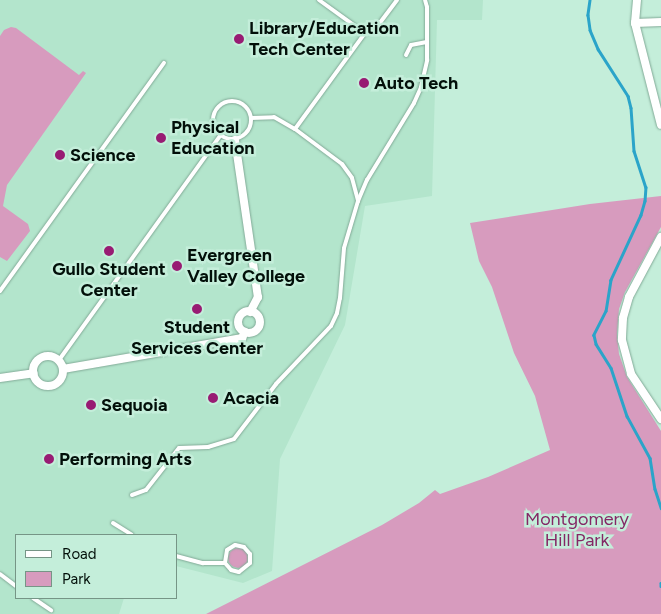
<!DOCTYPE html>
<html>
<head>
<meta charset="utf-8">
<style>
	body { margin:0 }
	#map { position:relative; width:661px; height:614px; overflow:hidden; background:#c4eeda; font-family:Figtree,sans-serif }
	div>[style] { position:absolute }
	.built>* { inset:0; background:#b3e5cc }
	.green>* { inset:0; background:#d79bbe }
	.round { border-radius:50% }
	.stream>* { height:2.5px; margin:-1.25px; padding:0 1.25px; transform-origin:1.25px; border-radius:1.25px; background:#2ba4c9 }
	.roads { filter:drop-shadow(0 0 1px #82aa97) drop-shadow(0 0 1px #82aa97) }
	.lane>* { height:4px; margin:-2px; padding:0 2px; transform-origin:2px; border-radius:2px; background:#fff }
	.lane>.ring { margin:-2px; padding:0; box-sizing:content-box; background:none; border:4px solid #fff; border-radius:50% }
	.street>* { height:8px; margin:-4px; padding:0 4px; transform-origin:4px; border-radius:4px; background:#fff }
	.street>.ring { margin:-4px; padding:0; box-sizing:content-box; background:none; border:8px solid #fff; border-radius:50% }
	.dots>* { width:14px; height:14px; translate:-50% -50%; box-sizing:border-box; border:2px solid #c4eeda; border-radius:50% }
	span { translate:-50% -50%; white-space:nowrap; text-align:center; line-height:1.15; -webkit-text-stroke:5px #c4eeda; paint-order:stroke }
	.poi-label { font-size:18px; color:#020f09; font-weight:700 }
	.left { translate:0 -50%; text-align:left }
	.park-label { font-size:18px; color:#842765 }
	.legend { position:absolute; left:15px; top:534px; width:162px; height:65px; box-sizing:border-box; background:#c4eeda; border:1px solid #769586; margin:0; padding:6px 9px; list-style:none; font-size:15px; color:#020f09 }
	.legend li { display:flex; align-items:center; gap:10px; height:25px }
	.legend b { width:25px; border:1px solid #769586 }
</style>
</head>
<body>
<div id="map">
	<div class="built">
		<i style="clip-path:polygon(0 0,483px 0,482px 20px,437px 20px,432px 196px,365px 206px,345px 325px,280px 459px,272px 571px,243px 583px,176px 566px,176px 535px,16px 535px,16px 598px,124px 598px,119px 614px,0 614px)"></i>
	</div>
	<div class="green">
		<i style="clip-path:polygon(11px 27px,16px 28px,79px 75px,83px 71px,86px 73px,7px 185px,3px 206px,28px 224px,30px 231px,7px 261px,0 257px,0 36px,4px 30px)"></i>
		<i style="clip-path:polygon(661px 196px,661px 227px,625px 292px,619px 309px,617px 334px,619px 354px,627px 377px,661px 431px,661px 614px,206px 614px,382px 525px,419px 503px,435px 490px,440px 494px,488px 477px,550px 450px,535px 396px,514px 353px,492px 287px,479px 261px,470px 223px,590px 204px)"></i>
		<i class="round" style="left:228px;top:548px;width:20px;height:20px"></i>
	</div>
	<div class="stream">
		<i style="left:590px;top:0;width:15px;rotate:98deg"></i>
		<i style="left:588px;top:15px;width:15px;rotate:82deg"></i>
		<i style="left:590px;top:30px;width:21px;rotate:67deg"></i>
		<i style="left:598px;top:49px;width:56px;rotate:57.4deg"></i>
		<i style="left:628px;top:96px;width:12px;rotate:76deg"></i>
		<i style="left:631px;top:108px;width:43px;rotate:86deg"></i>
		<i style="left:634px;top:151px;width:38px;rotate:72deg"></i>
		<i style="left:646px;top:187px;width:14px;rotate:94deg"></i>
		<i style="left:645px;top:201px;width:15px;rotate:106deg"></i>
		<i style="left:641px;top:215px;width:72px;rotate:114.8deg"></i>
		<i style="left:611px;top:280px;width:31px;rotate:99deg"></i>
		<i style="left:606px;top:311px;width:27px;rotate:117deg"></i>
		<i style="left:594px;top:335px;width:9px;rotate:77deg"></i>
		<i style="left:596px;top:344px;width:28px;rotate:58deg"></i>
		<i style="left:611px;top:368px;width:51px;rotate:71.6deg"></i>
		<i style="left:627px;top:416px;width:48px;rotate:61.3deg"></i>
		<i style="left:650px;top:458px;width:31px;rotate:81deg"></i>
		<i style="left:655px;top:489px;width:20px;rotate:72deg"></i>
		<i style="left:661px;top:583px;width:3px;rotate:90deg"></i>
	</div>
	<div class="roads">
		<div class="lane">
			<i style="left:319px;top:0;width:57px;rotate:35.7deg"></i>
			<i style="left:406px;top:55px;width:11px;rotate:-63deg"></i>
			<i style="left:411px;top:45px;width:16px;rotate:-11deg"></i>
			<i class="ring" style="left:213px;top:101px;width:34px;height:34px"></i>
			<i style="left:251px;top:118px;width:23px;rotate:-2deg"></i>
			<i style="left:274px;top:117px;width:24px;rotate:30deg"></i>
			<i style="left:295px;top:129px;width:59px;rotate:36.7deg"></i>
			<i style="left:342px;top:164px;width:17px;rotate:54deg"></i>
			<i style="left:352px;top:178px;width:24px;rotate:75deg"></i>
			<i style="left:295px;top:129px;width:119px;rotate:-53.9deg"></i>
			<i style="left:365px;top:33px;width:12px;rotate:-24deg"></i>
			<i style="left:376px;top:28px;width:35px;rotate:-53deg"></i>
			<i style="left:0;top:291px;width:281px;rotate:-54.3deg"></i>
			<i style="left:59px;top:360px;width:276px;rotate:-54.3deg"></i>
			<i style="left:132px;top:495px;width:15px;rotate:-20deg"></i>
			<i style="left:146px;top:490px;width:53px;rotate:-51.8deg"></i>
			<i style="left:179px;top:448px;width:29px;rotate:-2deg"></i>
			<i style="left:208px;top:447px;width:27px;rotate:-17deg"></i>
			<i style="left:234px;top:439px;width:69px;rotate:-52.6deg"></i>
			<i style="left:276px;top:384px;width:80px;rotate:-46.5deg"></i>
			<i style="left:331px;top:326px;width:14px;rotate:-65deg"></i>
			<i style="left:337px;top:313px;width:15px;rotate:-79deg"></i>
			<i style="left:340px;top:298px;width:50px;rotate:-85.4deg"></i>
			<i style="left:344px;top:248px;width:49px;rotate:-73.4deg"></i>
			<i style="left:358px;top:201px;width:23px;rotate:-67deg"></i>
			<i style="left:367px;top:180px;width:90px;rotate:-58.6deg"></i>
			<i style="left:414px;top:103px;width:17px;rotate:-66deg"></i>
			<i style="left:421px;top:87px;width:28px;rotate:-77deg"></i>
			<i style="left:427px;top:60px;width:53px;rotate:-90deg"></i>
			<i style="left:427px;top:7px;width:7px;rotate:-106deg"></i>
			<i style="left:113px;top:523px;width:22px;rotate:32deg"></i>
			<i style="left:176px;top:556px;width:28px;rotate:15deg"></i>
			<i style="left:203px;top:563px;width:22px"></i>
			<i style="left:225px;top:563px;width:9px;rotate:49deg"></i>
			<i style="left:231px;top:570px;width:8px;rotate:14deg"></i>
			<i style="left:239px;top:572px;width:14px;rotate:-39deg"></i>
			<i style="left:250px;top:563px;width:9px;rotate:-90deg"></i>
			<i style="left:250px;top:554px;width:9px;rotate:-131deg"></i>
			<i style="left:244px;top:547px;width:9px;rotate:-167deg"></i>
			<i style="left:235px;top:545px;width:9px;rotate:148deg"></i>
			<i style="left:227px;top:550px;width:13px;rotate:99deg"></i>
			<i style="left:0;top:574px;width:20px;rotate:37deg"></i>
			<i style="left:33px;top:598px;width:22px;rotate:34deg"></i>
		</div>
		<div class="street">
			<i style="left:637px;top:0;width:23px;rotate:95deg"></i>
			<i style="left:635px;top:23px;width:105px;rotate:75.7deg"></i>
			<i style="left:635px;top:23px;width:26px;rotate:-2deg"></i>
			<i style="left:235px;top:140px;width:159px;rotate:81.7deg"></i>
			<i style="left:258px;top:297px;width:17px;rotate:118deg"></i>
			<i style="left:661px;top:237px;width:68px;rotate:118.1deg"></i>
			<i style="left:629px;top:297px;width:22px;rotate:106deg"></i>
			<i style="left:623px;top:318px;width:22px;rotate:93deg"></i>
			<i style="left:622px;top:340px;width:35px;rotate:75deg"></i>
			<i style="left:631px;top:374px;width:54px;rotate:56.3deg"></i>
			<i class="ring" style="left:238px;top:311px;width:14px;height:14px"></i>
			<i class="ring" style="left:33px;top:356px;width:22px;height:22px"></i>
			<i style="left:63px;top:369px;width:182px;rotate:-9.8deg"></i>
			<i style="left:242px;top:338px;width:7px;rotate:-63deg"></i>
			<i style="left:0;top:378px;width:34px;rotate:-8deg"></i>
		</div>
	</div>
	<div class="dots">
		<i style="left:239px;top:39px;background:#981b73"></i>
		<i style="left:364px;top:83px;background:#981b73"></i>
		<i style="left:161px;top:138px;background:#981b73"></i>
		<i style="left:60px;top:155px;background:#981b73"></i>
		<i style="left:109px;top:251px;background:#981b73"></i>
		<i style="left:177px;top:266px;background:#981b73"></i>
		<i style="left:197px;top:309px;background:#981b73"></i>
		<i style="left:213px;top:398px;background:#981b73"></i>
		<i style="left:91px;top:405px;background:#981b73"></i>
		<i style="left:49px;top:459px;background:#981b73"></i>
	</div>
	<div class="poi-label">
		<span class="left" style="left:249px;top:39px">Library/Education<br>Tech Center</span>
		<span class="left" style="left:374px;top:83px">Auto Tech</span>
		<span class="left" style="left:171px;top:138px">Physical<br>Education</span>
		<span class="left" style="left:70px;top:155px">Science</span>
		<span class="left" style="left:187px;top:266px">Evergreen<br>Valley College</span>
		<span style="left:109px;top:280px">Gullo Student<br>Center</span>
		<span style="left:197px;top:338px">Student<br>Services Center</span>
		<span class="left" style="left:223px;top:398px">Acacia</span>
		<span class="left" style="left:101px;top:405px">Sequoia</span>
		<span class="left" style="left:59px;top:459px">Performing Arts</span>
	</div>
	<div class="park-label">
		<span style="left:577px;top:530px">Montgomery<br>Hill Park</span>
	</div>
	<ul class="legend">
	<li><b style="height:6px;background:#fff"></b>Road</li>
	<li><b style="height:14px;background:#d79bbe"></b>Park</li>
	</ul>
</div>
</body>
</html>
